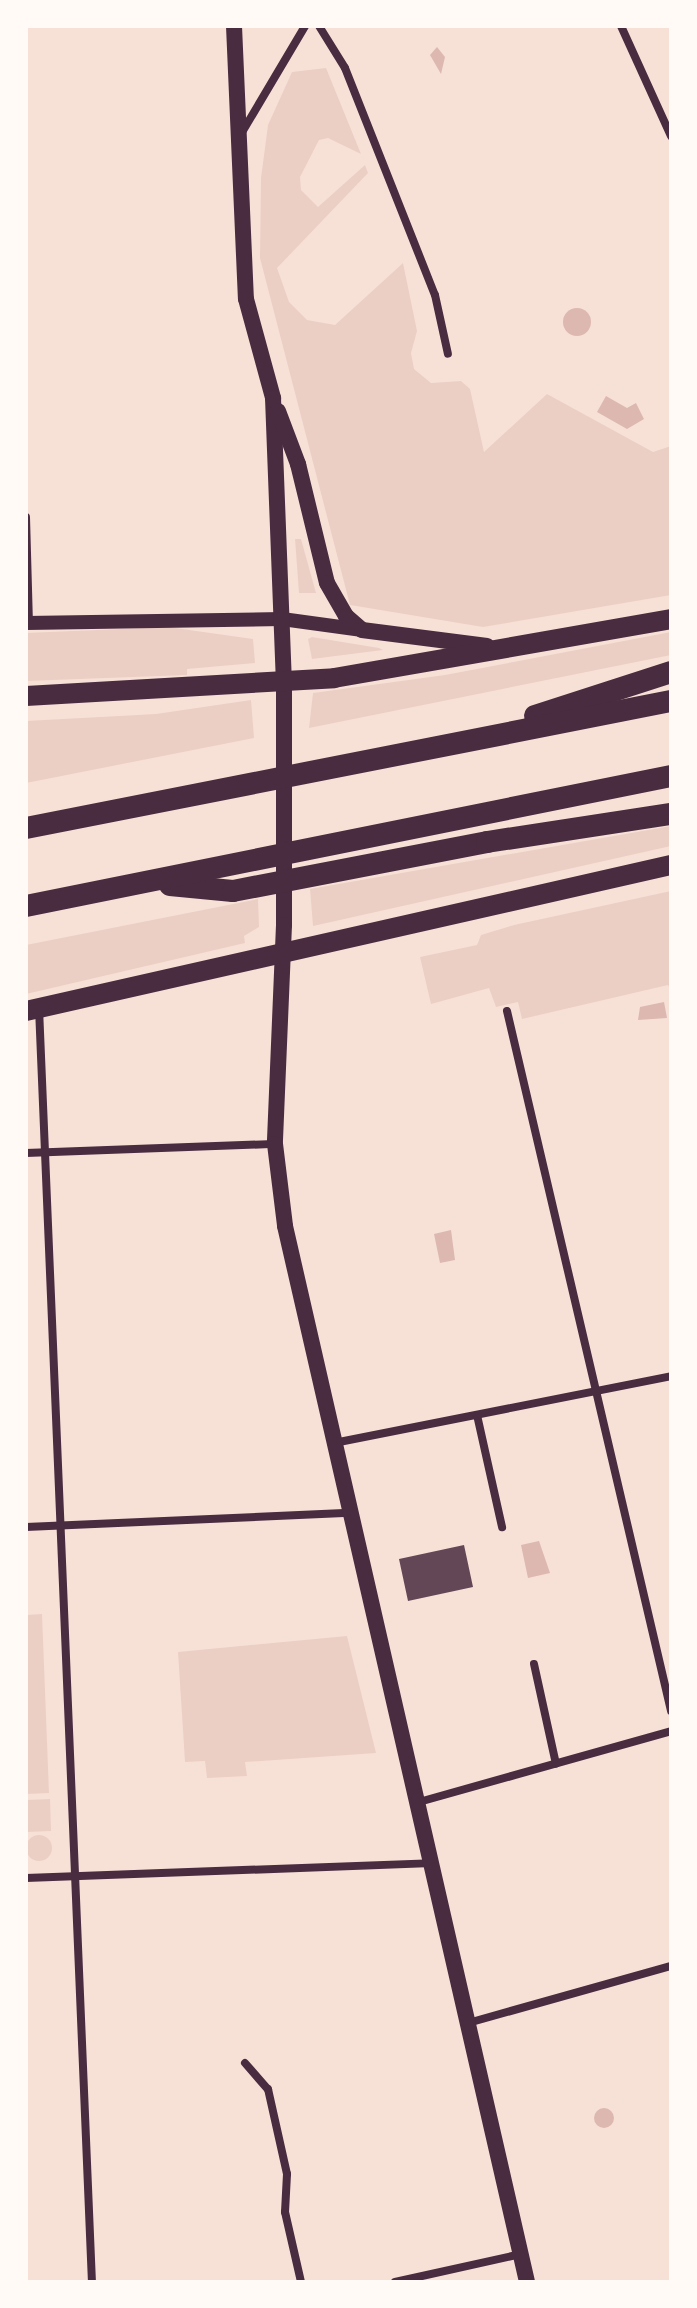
<!DOCTYPE html>
<html>
<head>
<meta charset="utf-8">
<style>
	body { margin:0 }
	#map { position:relative; width:697px; height:2308px; overflow:hidden; background:#f7e1d7; font-family:Spectral,serif }
	div>[style] { position:absolute }
	.green>* { inset:0; background:#ebcfc5 }
	.round { border-radius:50% }
	.water>* { inset:0; background:#dcb8b0 }
	.building>* { inset:0; background:#644757 }
	.minor>* { height:8px; margin:-4px; padding:0 4px; transform-origin:4px; border-radius:4px; background:#4a2c40 }
	.tertiary>* { height:14px; margin:-7px; padding:0 7px; transform-origin:7px; border-radius:7px; background:#4a2c40 }
	.secondary>* { height:16px; margin:-8px; padding:0 8px; transform-origin:8px; border-radius:8px; background:#4a2c40 }
	.primary>* { height:20px; margin:-10px; padding:0 10px; transform-origin:10px; border-radius:10px; background:#4a2c40 }
	.motorway>* { height:22px; margin:-11px; padding:0 11px; transform-origin:11px; border-radius:11px; background:#4a2c40 }
	span { translate:-50% -50%; white-space:nowrap; text-align:center; line-height:1.15; -webkit-text-stroke:8px #fffaf5; paint-order:stroke }
	.frame { position:absolute; inset:0; border:28px solid #fffaf5; pointer-events:none }
</style>
</head>
<body>
<div id="map">
	<div class="green">
		<i style="clip-path:polygon(326px 68px,361px 154px,328px 138px,319px 140px,300px 177px,301px 190px,318px 207px,365px 165px,368px 173px,277px 268px,289px 302px,307px 320px,335px 325px,403px 263px,417px 331px,411px 353px,414px 369px,431px 383px,461px 381px,470px 389px,484px 452px,547px 394px,653px 452px,671px 446px,671px 595px,483px 627px,350px 605px,260px 258px,261px 178px,268px 125px,292px 72px)"></i>
		<i style="clip-path:polygon(295px 539px,301px 539px,316px 593px,299px 593px)"></i>
		<i style="clip-path:polygon(168px 627px,253px 639px,255px 663px,187px 669px,187px 675px,26px 681px,26px 633px)"></i>
		<i style="clip-path:polygon(671px 632px,671px 655px,309px 728px,313px 693px,445px 675px)"></i>
		<i style="clip-path:polygon(312px 637px,379px 648px,383px 650px,312px 659px,308px 639px)"></i>
		<i style="clip-path:polygon(251px 700px,254px 738px,26px 783px,26px 721px,156px 714px)"></i>
		<i style="clip-path:polygon(671px 826px,671px 846px,313px 926px,310px 889px)"></i>
		<i style="clip-path:polygon(671px 891px,671px 991px,668px 985px,522px 1019px,518px 1002px,496px 1007px,489px 988px,431px 1004px,420px 957px,477px 945px,481px 935px,514px 925px)"></i>
		<i style="clip-path:polygon(258px 899px,259px 927px,244px 936px,245px 943px,26px 994px,26px 945px)"></i>
		<i style="clip-path:polygon(42px 1614px,49px 1793px,26px 1794px,26px 1615px)"></i>
		<i style="clip-path:polygon(347px 1636px,376px 1753px,245px 1762px,247px 1776px,207px 1778px,205px 1761px,185px 1762px,178px 1652px)"></i>
		<i style="clip-path:polygon(50px 1799px,51px 1831px,26px 1832px,26px 1800px)"></i>
		<i class="round" style="left:26px;top:1835px;width:26px;height:26px"></i>
	</div>
	<div class="water">
		<i style="clip-path:polygon(437px 47px,445px 57px,441px 74px,430px 55px)"></i>
		<i class="round" style="left:563px;top:308px;width:28px;height:28px"></i>
		<i style="clip-path:polygon(606px 396px,627px 408px,636px 403px,644px 419px,627px 429px,597px 412px)"></i>
		<i style="clip-path:polygon(664px 1002px,667px 1018px,638px 1020px,640px 1007px)"></i>
		<i style="clip-path:polygon(451px 1230px,455px 1260px,440px 1263px,434px 1234px)"></i>
		<i style="clip-path:polygon(539px 1541px,550px 1573px,528px 1578px,521px 1545px)"></i>
		<i class="round" style="left:594px;top:2108px;width:20px;height:20px"></i>
	</div>
	<div class="building">
		<i style="clip-path:polygon(464px 1545px,473px 1587px,408px 1601px,399px 1559px)"></i>
	</div>
	<div class="minor">
		<i style="left:319px;top:26px;width:49px;rotate:58.2deg"></i>
		<i style="left:345px;top:68px;width:244px;rotate:68.4deg"></i>
		<i style="left:435px;top:295px;width:60px;rotate:77.6deg"></i>
		<i style="left:621px;top:26px;width:121px;rotate:65.6deg"></i>
		<i style="left:241px;top:134px;width:126px;rotate:-59.3deg"></i>
		<i style="left:26px;top:517px;width:105px;rotate:88.4deg"></i>
		<i style="left:39px;top:1008px;width:1275px;rotate:87.62deg"></i>
		<i style="left:507px;top:1011px;width:719px;rotate:76.81deg"></i>
		<i style="left:26px;top:1153px;width:249px;rotate:-2.1deg"></i>
		<i style="left:477px;top:1415px;width:115px;rotate:77.4deg"></i>
		<i style="left:334px;top:1443px;width:344px;rotate:-11.2deg"></i>
		<i style="left:26px;top:1527px;width:324px;rotate:-2.5deg"></i>
		<i style="left:534px;top:1664px;width:102px;rotate:77.6deg"></i>
		<i style="left:419px;top:1802px;width:262px;rotate:-15.7deg"></i>
		<i style="left:26px;top:1878px;width:406px;rotate:-2.1deg"></i>
		<i style="left:468px;top:2023px;width:211px;rotate:-15.7deg"></i>
		<i style="left:245px;top:2063px;width:35px;rotate:49deg"></i>
		<i style="left:268px;top:2089px;width:87px;rotate:77.4deg"></i>
		<i style="left:287px;top:2174px;width:38px;rotate:93deg"></i>
		<i style="left:285px;top:2212px;width:72px;rotate:77.1deg"></i>
		<i style="left:395px;top:2282px;width:129px;rotate:-12.5deg"></i>
	</div>
	<div class="tertiary">
		<i style="left:26px;top:623px;width:256px;rotate:-0.9deg"></i>
		<i style="left:282px;top:619px;width:81px;rotate:7.8deg"></i>
	</div>
	<div class="secondary">
		<i style="left:234px;top:26px;width:273px;rotate:87.5deg"></i>
		<i style="left:246px;top:299px;width:103px;rotate:74.7deg"></i>
		<i style="left:273px;top:398px;width:285px;rotate:87.8deg"></i>
		<i style="left:284px;top:683px;width:242px;rotate:90deg"></i>
		<i style="left:284px;top:925px;width:219px;rotate:92.4deg"></i>
		<i style="left:275px;top:1144px;width:83px;rotate:83deg"></i>
		<i style="left:285px;top:1226px;width:1083px;rotate:77.09deg"></i>
		<i style="left:278px;top:411px;width:57px;rotate:69.3deg"></i>
		<i style="left:298px;top:464px;width:122px;rotate:76.3deg"></i>
		<i style="left:327px;top:583px;width:38px;rotate:60deg"></i>
		<i style="left:346px;top:616px;width:21px;rotate:41deg"></i>
		<i style="left:362px;top:630px;width:126px;rotate:7.3deg"></i>
	</div>
	<div class="primary">
		<i style="left:26px;top:696px;width:309px;rotate:-3.3deg"></i>
		<i style="left:334px;top:678px;width:342px;rotate:-9.9deg"></i>
		<i style="left:26px;top:1011px;width:661px;rotate:-12.75deg"></i>
	</div>
	<div class="motorway">
		<i style="left:535px;top:716px;width:143px;rotate:-17.9deg"></i>
		<i style="left:26px;top:828px;width:657px;rotate:-11.14deg"></i>
		<i style="left:170px;top:885px;width:63px;rotate:5.4deg"></i>
		<i style="left:233px;top:891px;width:259px;rotate:-10.9deg"></i>
		<i style="left:487px;top:842px;width:186px;rotate:-8.7deg"></i>
		<i style="left:26px;top:906px;width:658px;rotate:-11.4deg"></i>
	</div>
	<div class="frame"></div>
</div>
</body>
</html>
